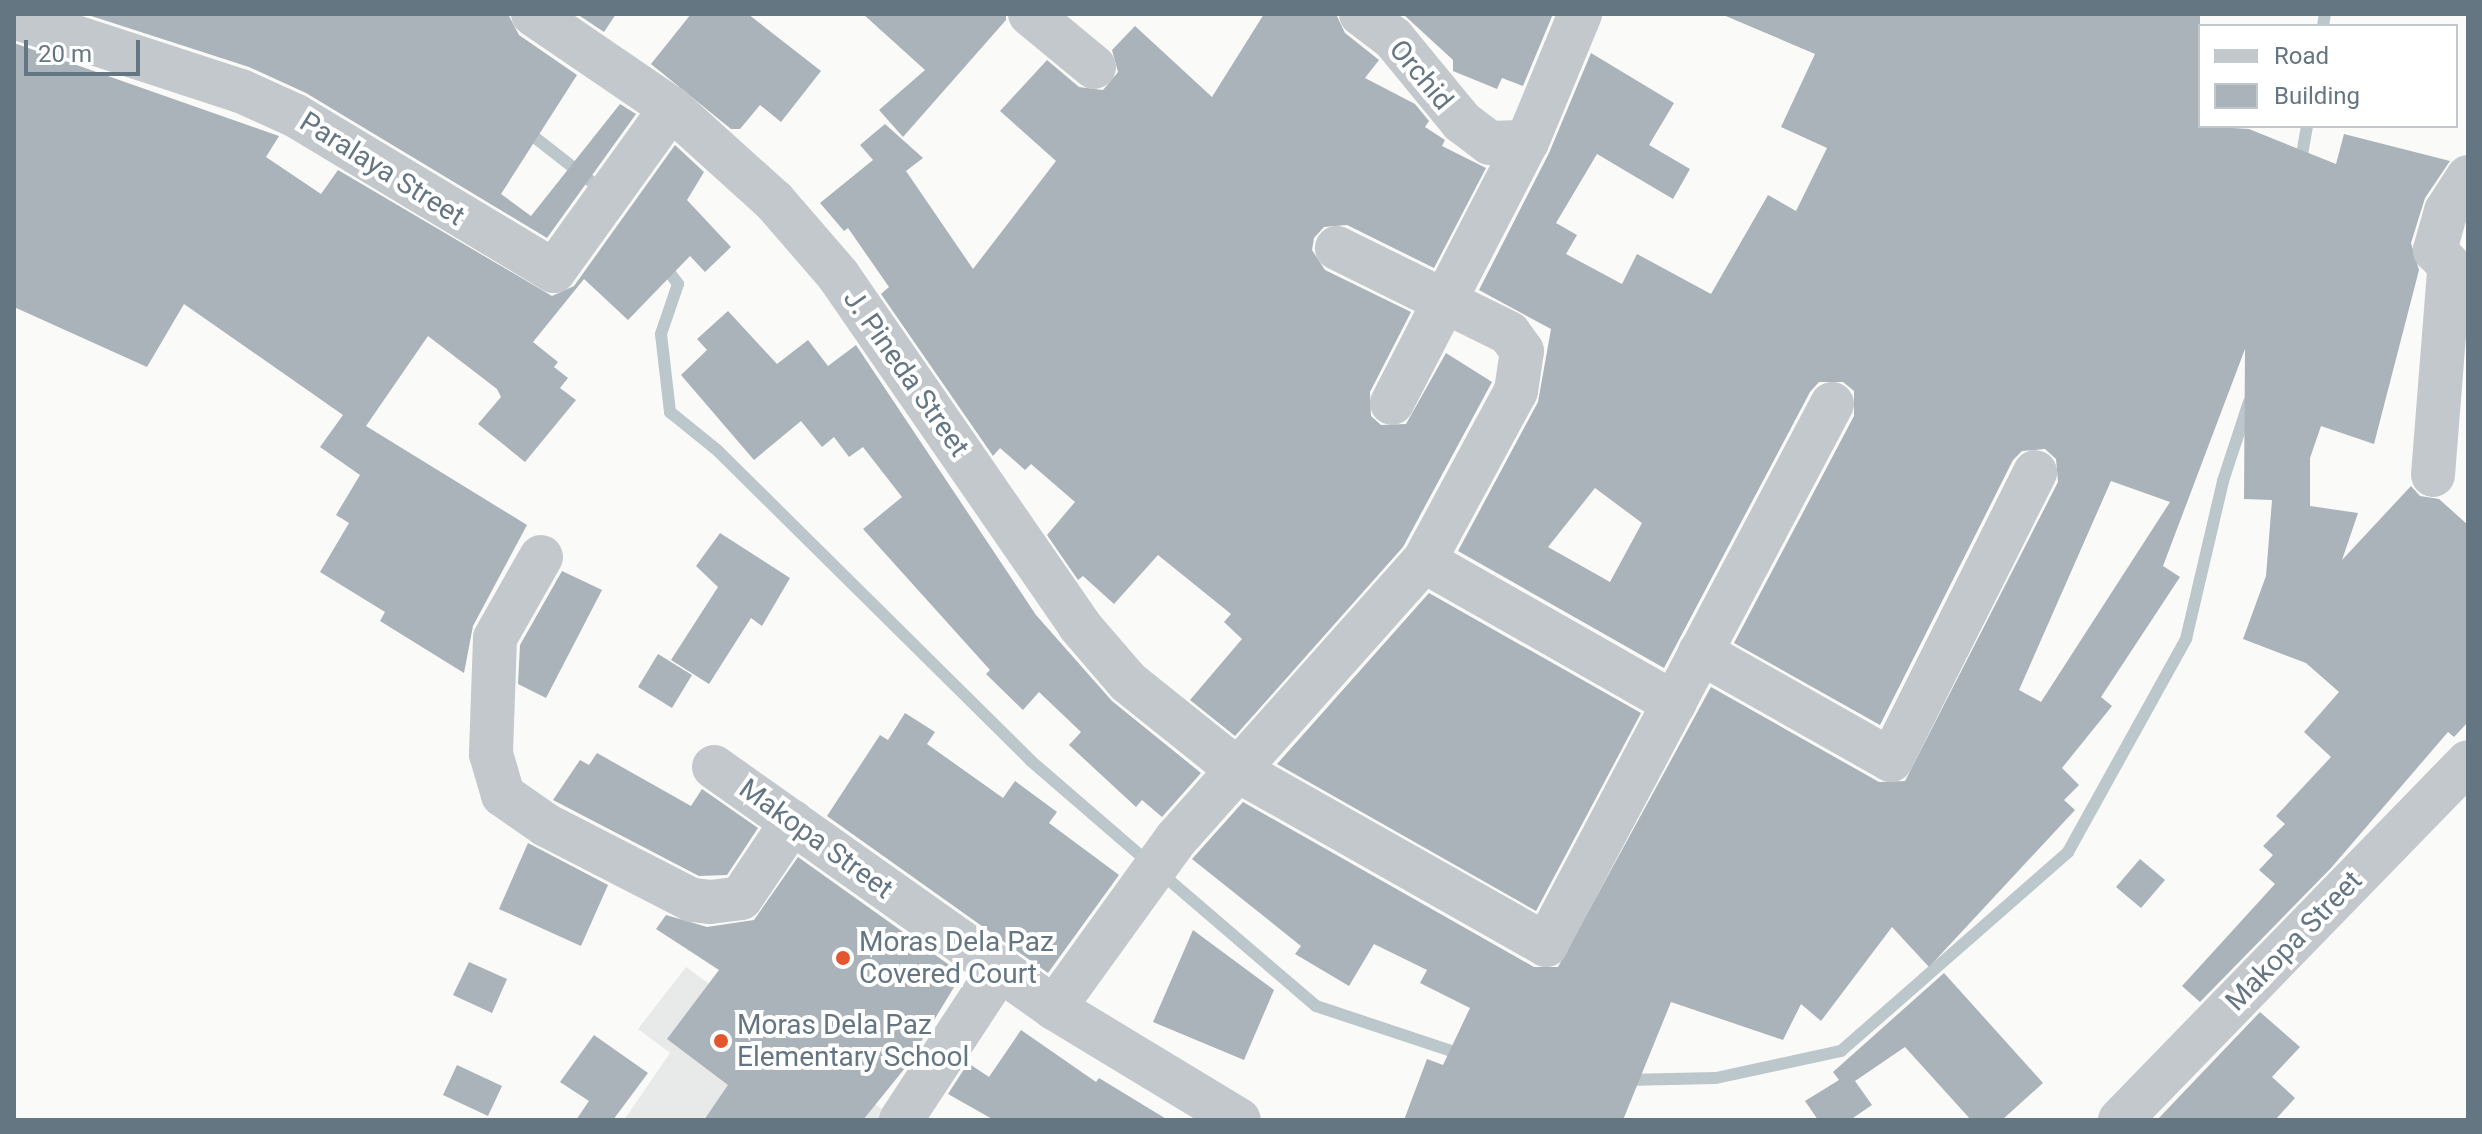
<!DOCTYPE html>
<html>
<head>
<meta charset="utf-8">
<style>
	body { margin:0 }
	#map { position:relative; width:2482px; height:1134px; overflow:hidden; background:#fafaf8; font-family:Roboto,sans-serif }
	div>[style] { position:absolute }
	.built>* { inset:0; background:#e8e9e9 }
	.stream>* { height:12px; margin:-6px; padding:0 6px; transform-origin:6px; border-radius:6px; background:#bbc7cb }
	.building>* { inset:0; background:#aab3b9 }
	.minor>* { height:44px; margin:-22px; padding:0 22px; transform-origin:22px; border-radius:22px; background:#c3c8cc }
	.dots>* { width:22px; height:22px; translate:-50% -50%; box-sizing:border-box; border:4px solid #fff; border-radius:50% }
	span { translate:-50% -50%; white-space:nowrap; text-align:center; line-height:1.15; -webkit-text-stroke:8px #fff; paint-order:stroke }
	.street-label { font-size:28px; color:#657683 }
	.poi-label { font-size:28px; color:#657683 }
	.left { translate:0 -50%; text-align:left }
	.frame { position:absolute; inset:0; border:16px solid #657683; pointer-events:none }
	.legend { position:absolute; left:2198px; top:24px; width:260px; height:104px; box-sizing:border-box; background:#fff; border:2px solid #c1c8cd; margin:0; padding:10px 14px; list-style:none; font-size:24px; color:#657683 }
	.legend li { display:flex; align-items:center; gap:16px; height:40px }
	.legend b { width:40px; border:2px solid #c1c8cd }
	.scale { position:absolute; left:24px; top:40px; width:116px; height:36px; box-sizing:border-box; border:4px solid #657683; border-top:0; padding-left:10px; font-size:24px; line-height:28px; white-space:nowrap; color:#657683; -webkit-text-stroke:6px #fff; paint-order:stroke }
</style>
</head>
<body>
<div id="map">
	<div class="built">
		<i style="clip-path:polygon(686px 967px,886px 1112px,880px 1120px,624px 1120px,670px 1053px,638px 1029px)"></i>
	</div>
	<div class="stream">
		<i style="left:2323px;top:26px;width:12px;rotate:-81deg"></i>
		<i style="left:524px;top:129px;width:93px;rotate:38deg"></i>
		<i style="left:2300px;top:166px;width:41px;rotate:-80.1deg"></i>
		<i style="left:663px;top:264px;width:25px;rotate:53deg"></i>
		<i style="left:678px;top:284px;width:53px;rotate:108.8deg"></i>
		<i style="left:661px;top:334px;width:79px;rotate:83.4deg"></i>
		<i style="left:670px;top:412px;width:60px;rotate:39deg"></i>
		<i style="left:717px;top:450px;width:442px;rotate:44.7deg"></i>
		<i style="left:1031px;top:761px;width:155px;rotate:40.8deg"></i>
		<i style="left:1162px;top:874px;width:203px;rotate:40.6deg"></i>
		<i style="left:1316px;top:1006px;width:155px;rotate:18.4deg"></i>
		<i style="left:1625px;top:1080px;width:91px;rotate:-1.3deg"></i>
		<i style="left:1716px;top:1078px;width:128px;rotate:-12.2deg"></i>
		<i style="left:1841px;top:1051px;width:302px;rotate:-41.2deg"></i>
		<i style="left:2068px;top:852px;width:244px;rotate:-61deg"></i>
		<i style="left:2186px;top:639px;width:162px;rotate:-76.8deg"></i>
		<i style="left:2223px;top:481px;width:83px;rotate:-71.8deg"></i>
	</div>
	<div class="building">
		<i style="clip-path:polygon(85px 14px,508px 14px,519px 35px,577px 75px,501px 194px,531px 216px,620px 104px,636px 114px,547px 238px,306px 93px,249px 67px)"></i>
		<i style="clip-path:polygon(577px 14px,616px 14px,604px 32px)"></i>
		<i style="clip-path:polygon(691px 14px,748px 14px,821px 71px,781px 122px,760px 105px,740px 129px,731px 129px,651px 64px)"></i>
		<i style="clip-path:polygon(863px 14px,1006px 14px,1006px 20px,903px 137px,879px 110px,925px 70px)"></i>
		<i style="clip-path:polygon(1264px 14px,1336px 14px,1345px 33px,1379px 60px,1365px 78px,1415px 104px,1429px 121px,1425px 127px,1445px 140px,1442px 146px,1486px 168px,1434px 268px,1347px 225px,1324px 227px,1314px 238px,1312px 250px,1325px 270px,1411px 312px,1370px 392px,1371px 416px,1381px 425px,1406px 424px,1446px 353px,1492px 382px,1403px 547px,1235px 736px,1190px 700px,1242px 639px,1224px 622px,1231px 614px,1158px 555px,1114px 604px,1083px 576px,1078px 580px,1047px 535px,1075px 502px,1031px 464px,1025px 470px,1000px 448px,993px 456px,881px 294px,889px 287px,848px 228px,844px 231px,820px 203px,873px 160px,860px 145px,885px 124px,923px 158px,906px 171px,973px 269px,1056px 161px,1000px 111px,1047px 60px,1079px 87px,1103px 90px,1118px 72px,1112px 50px,1135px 26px,1212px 97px)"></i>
		<i style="clip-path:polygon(1403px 14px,1553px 14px,1523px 86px,1502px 78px,1497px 89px,1453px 71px,1453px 60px)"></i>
		<i style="clip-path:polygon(evenodd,1721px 14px,2200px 14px,2200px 126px,2249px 129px,2336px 164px,2344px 134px,2450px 161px,2425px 198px,2411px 243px,2419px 270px,2374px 444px,2321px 426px,2310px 458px,2310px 506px,2358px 513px,2342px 560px,2411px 486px,2420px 496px,2439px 499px,2468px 525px,2468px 722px,2454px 737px,2448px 732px,2331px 868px,2200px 1002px,2182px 986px,2275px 884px,2259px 870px,2273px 855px,2263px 846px,2285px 824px,2276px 816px,2331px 757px,2304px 732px,2339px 692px,2306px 663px,2243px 639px,2266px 576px,2272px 500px,2244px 499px,2245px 349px,2163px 566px,2180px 577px,2101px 697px,2112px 706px,2062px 768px,2079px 785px,2064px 800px,2075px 810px,1929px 967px,1892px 927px,1821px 1021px,1801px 1004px,1783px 1040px,1671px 1002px,1623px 1120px,1404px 1120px,1427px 1059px,1443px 1065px,1470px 1008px,1420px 983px,1427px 970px,1374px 944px,1349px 986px,1295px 954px,1301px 946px,1192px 859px,1243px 802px,1534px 967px,1558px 967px,1711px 687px,1879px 782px,1905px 781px,2058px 482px,2056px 459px,2045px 449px,2022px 451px,2013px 460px,1880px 725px,1734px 643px,1854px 416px,1854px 391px,1843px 382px,1819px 382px,1810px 392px,1664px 668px,1458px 551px,1538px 402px,1551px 329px,1479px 290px,1549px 153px,1591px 53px,1674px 103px,1649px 145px,1690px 169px,1673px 199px,1597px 154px,1556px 223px,1577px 235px,1566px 254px,1622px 284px,1637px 254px,1711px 294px,1768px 195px,1796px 211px,1827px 148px,1781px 127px,1815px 54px,1721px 14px,2111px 481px,2170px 502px,2041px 702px,2019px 690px,2111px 481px,1721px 14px,1595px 488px,1642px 523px,1610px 582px,1548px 547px,1595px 488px)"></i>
		<i style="clip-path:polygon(14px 43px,279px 136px,266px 157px,321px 194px,338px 170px,552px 296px,574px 286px,675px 145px,704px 172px,687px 200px,731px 247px,705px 272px,690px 256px,628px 320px,584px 279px,533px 342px,558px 362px,554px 367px,568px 378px,560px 388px,576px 400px,525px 462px,478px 424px,501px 397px,497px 389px,428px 336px,366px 426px,527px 525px,473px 626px,464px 673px,380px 621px,385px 612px,320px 572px,349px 523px,336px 515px,360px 475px,320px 447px,343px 415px,184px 304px,147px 367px,14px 307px)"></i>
		<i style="clip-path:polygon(728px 311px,777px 364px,808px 340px,828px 366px,856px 345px,1036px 615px,1112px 701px,1201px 773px,1162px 817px,1142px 800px,1136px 807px,1069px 745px,1081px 732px,1039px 692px,1023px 710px,986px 674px,990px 670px,863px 529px,902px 497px,863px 447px,849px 457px,834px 437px,822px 447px,801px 421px,754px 460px,681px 375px,707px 350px,697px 339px)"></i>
		<i style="clip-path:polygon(720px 533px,790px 578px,762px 626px,751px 618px,709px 684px,671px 660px,718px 587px,696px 566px)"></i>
		<i style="clip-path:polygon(562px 571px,602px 590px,546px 698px,518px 684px,520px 645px)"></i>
		<i style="clip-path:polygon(1429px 593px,1641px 713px,1536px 911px,1277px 764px)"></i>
		<i style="clip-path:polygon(658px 654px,692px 675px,672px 708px,638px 687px)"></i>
		<i style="clip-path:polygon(905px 713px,935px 732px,927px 744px,1003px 798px,1015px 781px,1057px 812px,1049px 823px,1119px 875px,1048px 973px,827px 816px,880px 735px,888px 740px)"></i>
		<i style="clip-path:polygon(597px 753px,691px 806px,702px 789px,758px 828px,727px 875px,699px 876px,553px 800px,580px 760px,589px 765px)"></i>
		<i style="clip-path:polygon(528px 843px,608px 885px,581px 946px,499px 909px)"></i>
		<i style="clip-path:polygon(798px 857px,962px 974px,905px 1068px,863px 1120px,704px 1120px,728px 1085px,667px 1039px,719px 970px,656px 929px,666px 915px,707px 927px,754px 920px)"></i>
		<i style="clip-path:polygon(2140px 859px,2165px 880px,2141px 908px,2116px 887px)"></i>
		<i style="clip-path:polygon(1193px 930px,1274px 990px,1244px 1060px,1153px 1022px)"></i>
		<i style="clip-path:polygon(469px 962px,507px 979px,492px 1013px,453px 995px)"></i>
		<i style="clip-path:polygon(1944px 973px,2043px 1083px,2002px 1120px,1971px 1120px,1905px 1047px,1855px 1081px,1872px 1105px,1850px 1120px,1818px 1120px,1805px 1101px,1839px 1080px,1833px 1072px)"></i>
		<i style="clip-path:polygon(2260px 1012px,2300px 1047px,2272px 1077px,2295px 1098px,2275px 1120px,2157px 1120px)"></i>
		<i style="clip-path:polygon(1021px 1030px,1096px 1082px,1099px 1078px,1168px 1120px,994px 1120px,948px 1094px,968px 1063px,989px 1077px)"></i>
		<i style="clip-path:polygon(594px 1035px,648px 1073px,613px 1120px,576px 1120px,589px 1101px,560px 1082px)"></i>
		<i style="clip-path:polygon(457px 1065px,502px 1086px,488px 1116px,443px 1095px)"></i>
	</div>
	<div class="minor">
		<i style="left:533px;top:14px;width:167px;rotate:34.3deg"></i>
		<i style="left:671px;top:108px;width:139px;rotate:42.1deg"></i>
		<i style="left:774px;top:201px;width:98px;rotate:49.1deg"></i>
		<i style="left:838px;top:275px;width:425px;rotate:55.4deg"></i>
		<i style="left:1079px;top:625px;width:75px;rotate:49.3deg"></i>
		<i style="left:1128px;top:682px;width:142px;rotate:38.7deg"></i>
		<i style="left:1239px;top:771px;width:353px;rotate:29.5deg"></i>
		<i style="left:1546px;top:945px;width:612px;rotate:-62.14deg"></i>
		<i style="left:1030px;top:14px;width:83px;rotate:39.6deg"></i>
		<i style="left:1361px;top:14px;width:40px;rotate:37deg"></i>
		<i style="left:1393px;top:38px;width:109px;rotate:50.6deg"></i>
		<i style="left:1462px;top:122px;width:35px;rotate:37deg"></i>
		<i style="left:1490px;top:143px;width:37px;rotate:-2deg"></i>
		<i style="left:14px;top:17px;width:239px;rotate:18.1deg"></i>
		<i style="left:241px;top:91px;width:60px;rotate:24.4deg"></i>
		<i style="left:296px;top:116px;width:301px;rotate:31deg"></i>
		<i style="left:554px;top:271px;width:201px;rotate:-54.3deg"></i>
		<i style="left:2468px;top:177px;width:40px;rotate:122.9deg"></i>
		<i style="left:2446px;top:211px;width:41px;rotate:105.8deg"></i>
		<i style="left:2435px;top:250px;width:49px;rotate:47.5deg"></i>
		<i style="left:1392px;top:403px;width:294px;rotate:-62.7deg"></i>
		<i style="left:1527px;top:142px;width:139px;rotate:-67.5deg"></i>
		<i style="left:2433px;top:475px;width:206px;rotate:-85.5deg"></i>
		<i style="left:541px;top:557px;width:93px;rotate:119.6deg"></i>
		<i style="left:495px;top:638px;width:116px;rotate:92deg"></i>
		<i style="left:491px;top:754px;width:43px;rotate:73.7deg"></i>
		<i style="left:503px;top:795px;width:52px;rotate:34.9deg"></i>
		<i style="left:546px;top:825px;width:164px;rotate:27.2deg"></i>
		<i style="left:692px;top:900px;width:18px;rotate:6deg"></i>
		<i style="left:710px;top:902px;width:31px;rotate:-7deg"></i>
		<i style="left:741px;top:898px;width:92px;rotate:-56.1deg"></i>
		<i style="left:1424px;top:561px;width:288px;rotate:29.6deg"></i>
		<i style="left:1700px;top:652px;width:219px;rotate:29.5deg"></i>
		<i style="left:1891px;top:760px;width:322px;rotate:-63.4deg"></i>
		<i style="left:714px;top:767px;width:417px;rotate:35.3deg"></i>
		<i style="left:1054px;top:1008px;width:216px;rotate:31.2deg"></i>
		<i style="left:1054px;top:1008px;width:208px;rotate:-54.2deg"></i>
		<i style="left:1176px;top:839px;width:373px;rotate:-48.3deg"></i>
		<i style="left:1424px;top:561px;width:193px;rotate:-61.6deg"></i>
		<i style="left:1516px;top:391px;width:40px;rotate:-81.5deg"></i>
		<i style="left:1522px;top:351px;width:22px;rotate:-126deg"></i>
		<i style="left:1509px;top:333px;width:192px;rotate:-153.7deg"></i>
		<i style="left:901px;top:1120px;width:179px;rotate:-56.8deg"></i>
		<i style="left:2120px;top:1120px;width:499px;rotate:-45.8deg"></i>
	</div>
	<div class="dots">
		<i style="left:843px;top:958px;background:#e4572e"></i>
		<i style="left:721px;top:1041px;background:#e4572e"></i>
	</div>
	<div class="street-label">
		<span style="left:1421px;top:75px;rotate:50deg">Orchid</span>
		<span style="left:382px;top:169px;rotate:32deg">Paralaya Street</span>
		<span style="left:906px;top:373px;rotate:55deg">J. Pineda Street</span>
		<span style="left:816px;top:839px;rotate:36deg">Makopa Street</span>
		<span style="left:2294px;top:941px;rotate:-46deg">Makopa Street</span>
	</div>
	<div class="poi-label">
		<span class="left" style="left:859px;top:958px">Moras Dela Paz<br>Covered Court</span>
		<span class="left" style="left:737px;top:1041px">Moras Dela Paz<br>Elementary School</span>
	</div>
	<div class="frame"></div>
	<ul class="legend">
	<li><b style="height:10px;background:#c3c8cc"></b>Road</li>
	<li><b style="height:22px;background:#aab3b9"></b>Building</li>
	</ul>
	<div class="scale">20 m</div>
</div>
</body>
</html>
